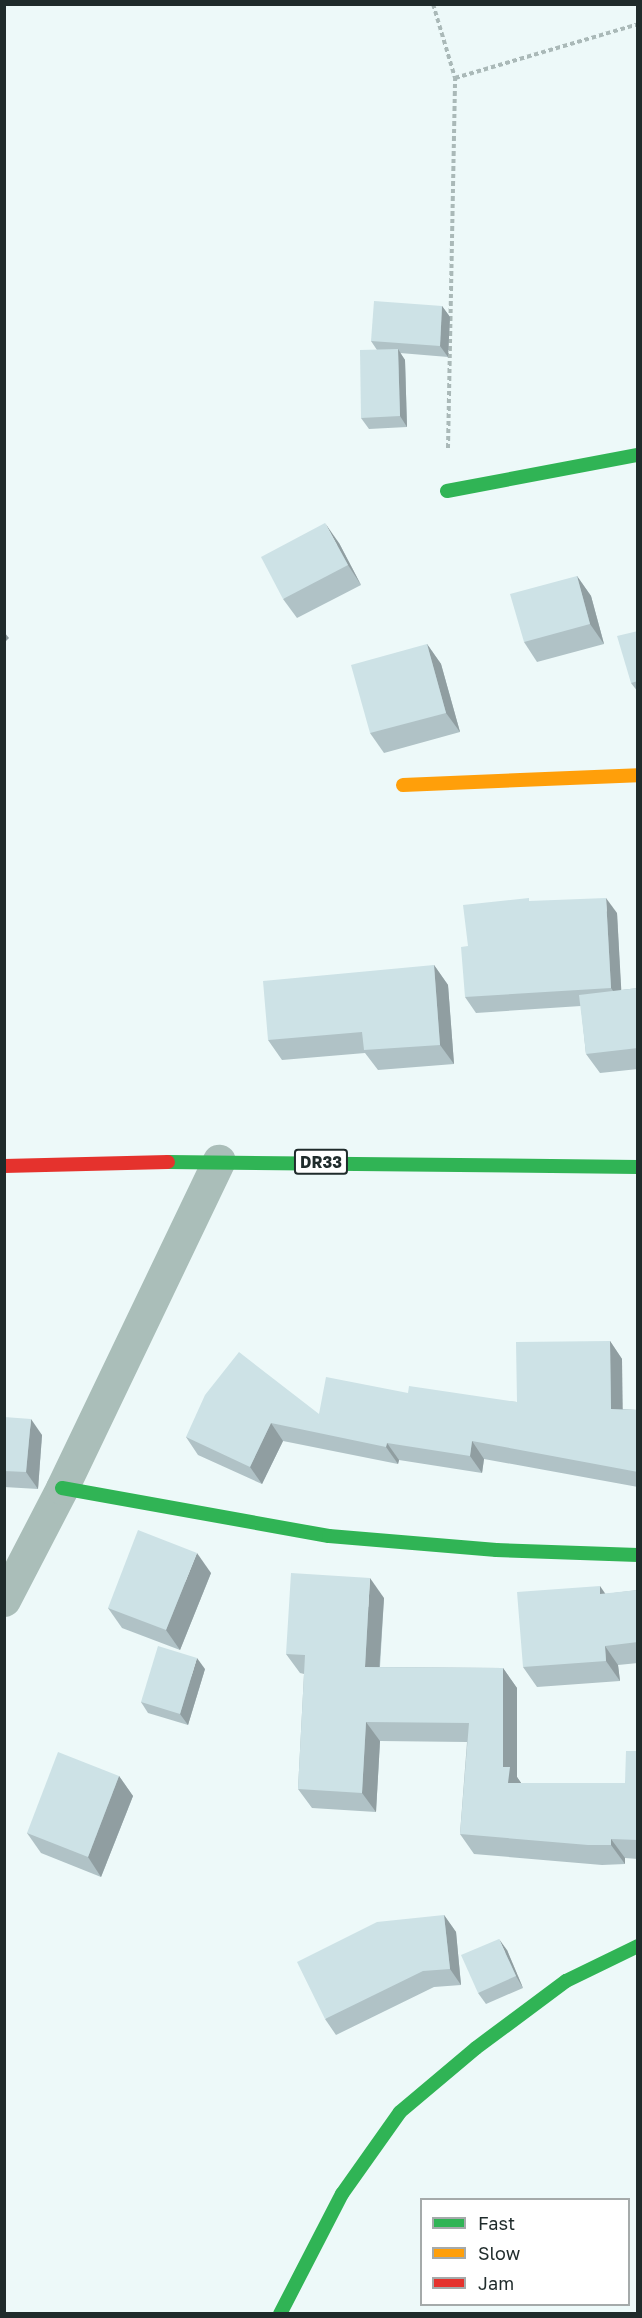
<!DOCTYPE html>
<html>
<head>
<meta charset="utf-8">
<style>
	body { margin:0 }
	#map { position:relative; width:642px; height:2318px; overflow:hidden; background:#edf9f9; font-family:"Golos Text",sans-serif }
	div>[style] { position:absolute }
	.path>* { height:4px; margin-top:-2px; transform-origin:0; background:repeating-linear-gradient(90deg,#aab9b8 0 4.5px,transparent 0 7.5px) }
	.street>* { height:33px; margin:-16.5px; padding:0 16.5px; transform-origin:16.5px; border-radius:16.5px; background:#aabeb9 }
	.fast>* { height:14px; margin:-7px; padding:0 7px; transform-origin:7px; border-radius:7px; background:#30b455 }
	.slow>* { height:14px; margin:-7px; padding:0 7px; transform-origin:7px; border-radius:7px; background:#ff9f0a }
	.jam>* { height:14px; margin:-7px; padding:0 7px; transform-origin:7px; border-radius:7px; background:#e5322d }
	.wall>* { inset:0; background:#b0c2c6 }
	.shaded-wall>* { inset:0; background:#909ea1 }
	.building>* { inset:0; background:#cde2e6 }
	span { translate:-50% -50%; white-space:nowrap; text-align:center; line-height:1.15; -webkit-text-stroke:4.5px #fff; paint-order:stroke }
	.shield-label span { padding:2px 4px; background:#fff; border:2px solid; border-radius:4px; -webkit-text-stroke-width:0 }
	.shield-label { font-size:16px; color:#1f2b2b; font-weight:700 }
	.frame { position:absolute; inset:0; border:6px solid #1f2b2b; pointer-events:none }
	.legend { position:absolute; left:420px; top:2198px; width:210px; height:108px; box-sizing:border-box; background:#fff; border:2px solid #a5aaaa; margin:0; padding:8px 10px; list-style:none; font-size:18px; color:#1f2b2b }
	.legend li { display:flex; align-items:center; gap:12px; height:30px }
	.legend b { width:30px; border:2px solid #a5aaaa }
</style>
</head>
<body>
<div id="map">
	<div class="path">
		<i style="left:433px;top:4px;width:77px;rotate:73.4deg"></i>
		<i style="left:448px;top:448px;width:370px;rotate:-88.9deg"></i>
		<i style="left:455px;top:78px;width:191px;rotate:-16.4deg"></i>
	</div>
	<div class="street">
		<i style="left:4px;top:1600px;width:126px;rotate:-62.6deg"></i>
		<i style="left:62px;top:1488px;width:363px;rotate:-64.4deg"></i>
	</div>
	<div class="fast">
		<i style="left:447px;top:491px;width:194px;rotate:-10.7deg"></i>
		<i style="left:168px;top:1162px;width:470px;rotate:0.6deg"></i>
		<i style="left:62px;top:1488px;width:271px;rotate:10.2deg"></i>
		<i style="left:329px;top:1536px;width:168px;rotate:4.8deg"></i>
		<i style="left:496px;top:1550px;width:142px;rotate:2deg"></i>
		<i style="left:280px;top:2314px;width:135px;rotate:-62.7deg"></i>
		<i style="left:342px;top:2194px;width:100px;rotate:-54.7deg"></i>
		<i style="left:400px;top:2112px;width:99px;rotate:-40.1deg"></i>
		<i style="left:476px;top:2048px;width:112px;rotate:-36.7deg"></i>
		<i style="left:566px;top:1981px;width:80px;rotate:-25.9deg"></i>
	</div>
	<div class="slow">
		<i style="left:403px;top:785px;width:235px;rotate:-2.4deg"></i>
	</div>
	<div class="jam">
		<i style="left:4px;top:1166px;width:164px;rotate:-1.4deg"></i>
	</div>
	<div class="wall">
		<i style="clip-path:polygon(442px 306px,450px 317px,448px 357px,400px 353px,405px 360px,407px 427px,369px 429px,361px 418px,377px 350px,371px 341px)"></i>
		<i style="clip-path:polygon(339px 543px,361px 585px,297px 618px,283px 599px)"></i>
		<i style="clip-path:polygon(577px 576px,591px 596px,604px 644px,537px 662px,524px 642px)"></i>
		<i style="clip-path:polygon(638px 631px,638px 692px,631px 683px)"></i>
		<i style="clip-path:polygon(427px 644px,441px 664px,460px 732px,384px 753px,370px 733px)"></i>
		<i style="clip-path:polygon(531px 901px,617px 913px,621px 990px,638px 988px,638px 1069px,600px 1073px,586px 1054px,581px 1006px,476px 1013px,465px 997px,468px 946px)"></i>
		<i style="clip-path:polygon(434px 965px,448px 985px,454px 1064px,378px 1070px,365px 1053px,282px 1060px,268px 1040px)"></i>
		<i style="clip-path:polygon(610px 1341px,622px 1359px,622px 1409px,638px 1410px,638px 1487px,484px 1459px,482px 1473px,399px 1460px,398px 1464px,283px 1441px,262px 1484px,198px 1455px,186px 1437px,319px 1414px,408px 1393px,517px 1402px)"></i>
		<i style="clip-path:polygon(4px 1417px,42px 1435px,38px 1489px,4px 1487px)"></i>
		<i style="clip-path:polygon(211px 1573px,180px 1650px,122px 1628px,108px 1608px)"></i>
		<i style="clip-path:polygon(638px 1590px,638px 1663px,618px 1665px,620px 1681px,537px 1687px,523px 1667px,605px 1594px)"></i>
		<i style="clip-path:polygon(384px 1598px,380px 1667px,503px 1668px,517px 1688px,517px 1777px,521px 1783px,625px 1783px,638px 1751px,638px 1859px,625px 1858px,625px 1864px,602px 1865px,474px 1854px,460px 1834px,467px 1742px,380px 1741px,376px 1812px,312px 1808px,298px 1789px,304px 1674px,300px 1673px,286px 1654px)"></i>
		<i style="clip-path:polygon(205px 1669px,188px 1725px,148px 1713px,141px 1702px)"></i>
		<i style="clip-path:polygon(119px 1776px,133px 1796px,101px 1877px,41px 1853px,27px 1833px)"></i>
		<i style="clip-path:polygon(444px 1915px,456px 1932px,461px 1985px,434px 1987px,336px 2035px,325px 2019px)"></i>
		<i style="clip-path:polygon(507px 1950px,523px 1988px,486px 2004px,478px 1993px)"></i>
	</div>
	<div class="shaded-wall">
		<i style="clip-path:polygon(442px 306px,450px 317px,448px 357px,440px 346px)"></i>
		<i style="clip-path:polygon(398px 349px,405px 360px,407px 427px,400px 416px)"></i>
		<i style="clip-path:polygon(325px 523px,339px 543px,361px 585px,348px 565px)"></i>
		<i style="clip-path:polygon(577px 576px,591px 596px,604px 644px,590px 624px)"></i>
		<i style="clip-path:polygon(4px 632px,9px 638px,4px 643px)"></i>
		<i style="clip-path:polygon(427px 644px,441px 664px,460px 732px,446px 713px)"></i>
		<i style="clip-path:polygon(606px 898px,617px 913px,622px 1003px,611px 988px)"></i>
		<i style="clip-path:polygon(434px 965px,448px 985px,454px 1064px,440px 1045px)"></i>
		<i style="clip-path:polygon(610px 1341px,622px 1359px,623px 1426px,611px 1409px)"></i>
		<i style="clip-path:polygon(31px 1419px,42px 1435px,38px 1489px,26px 1472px)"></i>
		<i style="clip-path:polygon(271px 1423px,283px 1441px,262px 1484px,250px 1467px)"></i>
		<i style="clip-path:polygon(472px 1441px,484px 1459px,482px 1473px,470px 1456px)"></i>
		<i style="clip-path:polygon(387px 1443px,399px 1460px,398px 1464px,386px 1447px)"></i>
		<i style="clip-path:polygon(197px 1553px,211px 1573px,180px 1650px,166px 1630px)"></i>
		<i style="clip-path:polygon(370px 1578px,384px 1598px,378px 1687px,365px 1667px)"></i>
		<i style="clip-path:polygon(600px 1586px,613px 1605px,600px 1594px)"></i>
		<i style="clip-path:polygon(605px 1646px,618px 1665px,620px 1681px,606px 1661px)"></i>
		<i style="clip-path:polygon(197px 1658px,205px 1669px,188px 1725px,180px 1714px)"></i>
		<i style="clip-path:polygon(503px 1668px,517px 1688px,517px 1777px,524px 1787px,508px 1783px,503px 1767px)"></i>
		<i style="clip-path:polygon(366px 1722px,380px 1741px,376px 1812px,362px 1793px)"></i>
		<i style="clip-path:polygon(119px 1776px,133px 1796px,101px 1877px,88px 1857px)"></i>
		<i style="clip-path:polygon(611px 1839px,625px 1858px,625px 1864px,611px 1845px)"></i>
		<i style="clip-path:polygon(444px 1915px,456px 1932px,461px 1985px,450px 1969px)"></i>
		<i style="clip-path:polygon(499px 1939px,507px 1950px,523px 1988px,516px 1976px)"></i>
	</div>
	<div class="building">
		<i style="clip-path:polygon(374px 301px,442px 306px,440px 346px,371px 341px)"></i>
		<i style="clip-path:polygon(398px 349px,400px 416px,361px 418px,360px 350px)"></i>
		<i style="clip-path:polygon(325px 523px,348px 565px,283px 599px,261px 557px)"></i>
		<i style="clip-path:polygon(577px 576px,590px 624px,524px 642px,510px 594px)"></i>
		<i style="clip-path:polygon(638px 631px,638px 681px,631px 683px,617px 636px)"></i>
		<i style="clip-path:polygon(427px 644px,446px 713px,370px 733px,351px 665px)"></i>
		<i style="clip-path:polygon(529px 898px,529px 901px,606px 898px,611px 988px,465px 997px,461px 947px,468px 946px,463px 905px)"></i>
		<i style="clip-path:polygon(434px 965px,440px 1045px,364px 1050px,362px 1032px,268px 1040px,263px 981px)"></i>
		<i style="clip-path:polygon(638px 988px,638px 1048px,586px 1054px,579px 995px)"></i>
		<i style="clip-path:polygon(610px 1341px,611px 1409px,638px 1410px,638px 1472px,472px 1441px,470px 1456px,387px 1443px,386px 1447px,271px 1423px,250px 1467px,186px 1437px,205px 1395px,239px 1352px,319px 1414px,326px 1377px,408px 1393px,409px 1386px,517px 1402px,516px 1342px)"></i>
		<i style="clip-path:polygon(4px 1417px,31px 1419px,26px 1472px,4px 1471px)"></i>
		<i style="clip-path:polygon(138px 1530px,197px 1553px,166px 1630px,108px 1608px)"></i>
		<i style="clip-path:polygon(291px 1573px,370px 1578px,365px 1667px,503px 1668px,503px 1767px,510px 1767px,508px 1783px,625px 1783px,626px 1751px,638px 1751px,638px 1840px,611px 1839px,611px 1845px,588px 1845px,460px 1834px,469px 1723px,366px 1722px,362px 1793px,298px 1789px,305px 1655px,286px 1654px)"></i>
		<i style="clip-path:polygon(600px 1586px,600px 1594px,638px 1590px,638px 1642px,605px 1646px,606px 1661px,523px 1667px,517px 1592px)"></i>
		<i style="clip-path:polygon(158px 1646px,197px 1658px,180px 1714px,141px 1702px)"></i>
		<i style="clip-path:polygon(58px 1752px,119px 1776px,88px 1857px,27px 1833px)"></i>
		<i style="clip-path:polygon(444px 1915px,450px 1969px,423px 1971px,325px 2019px,297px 1962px,377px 1922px)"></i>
		<i style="clip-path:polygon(499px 1939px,516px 1976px,478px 1993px,461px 1955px)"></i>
	</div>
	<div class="shield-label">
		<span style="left:321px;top:1162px">DR33</span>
	</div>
	<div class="frame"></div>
	<ul class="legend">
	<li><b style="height:8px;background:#30b455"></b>Fast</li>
	<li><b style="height:8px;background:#ff9f0a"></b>Slow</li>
	<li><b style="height:8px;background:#e5322d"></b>Jam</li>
	</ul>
</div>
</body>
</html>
